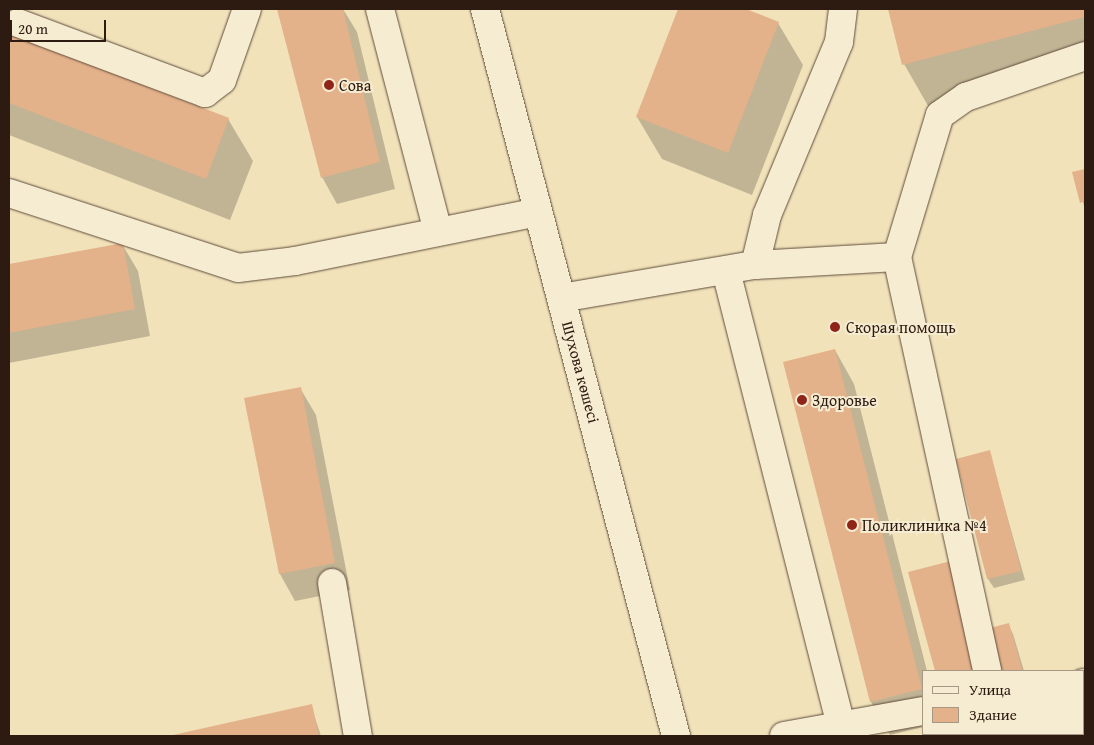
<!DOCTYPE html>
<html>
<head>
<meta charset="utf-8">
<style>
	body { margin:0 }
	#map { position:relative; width:1094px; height:745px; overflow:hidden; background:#f1e2ba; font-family:"Gentium Book Plus",serif }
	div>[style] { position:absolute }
	.shadow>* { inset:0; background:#0003 }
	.building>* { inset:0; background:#e3b18a }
	.roads { filter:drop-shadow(0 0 1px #5e4c3a) drop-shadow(0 0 1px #5e4c3a) }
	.minor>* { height:28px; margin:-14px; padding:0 14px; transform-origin:14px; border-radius:14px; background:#f6ecd2 }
	.dots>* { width:14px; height:14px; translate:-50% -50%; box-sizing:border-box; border:2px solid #f6ecd2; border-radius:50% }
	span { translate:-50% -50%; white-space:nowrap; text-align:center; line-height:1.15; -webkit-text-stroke:4px #f6ecd2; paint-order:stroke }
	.poi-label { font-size:16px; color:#2d1a10 }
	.left { translate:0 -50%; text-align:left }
	.street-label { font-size:16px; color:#2d1a10 }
	.frame { position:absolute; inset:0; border:10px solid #2d1a10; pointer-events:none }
	.legend { position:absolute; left:922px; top:670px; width:162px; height:65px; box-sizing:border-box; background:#f6ecd2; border:1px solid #a69884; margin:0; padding:6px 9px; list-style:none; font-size:15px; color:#2d1a10 }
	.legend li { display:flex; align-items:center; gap:10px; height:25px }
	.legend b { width:25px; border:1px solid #a69884 }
	.scale { position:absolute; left:10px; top:20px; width:96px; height:22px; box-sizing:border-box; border:2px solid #2d1a10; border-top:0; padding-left:6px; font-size:15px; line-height:18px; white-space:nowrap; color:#2d1a10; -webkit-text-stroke:4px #f6ecd2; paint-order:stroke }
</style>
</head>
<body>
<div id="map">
	<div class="shadow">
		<i style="clip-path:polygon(279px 9px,343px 9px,357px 32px,395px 189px,337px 204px,322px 177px)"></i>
		<i style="clip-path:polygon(680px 9px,743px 9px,778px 23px,803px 65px,752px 195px,662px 159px,637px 117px)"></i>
		<i style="clip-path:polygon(889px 9px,1085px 9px,1085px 71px,931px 111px,904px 64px)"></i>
		<i style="clip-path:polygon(9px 34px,228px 119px,253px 161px,230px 220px,9px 135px)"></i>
		<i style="clip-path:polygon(1085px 170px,1085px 209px,1074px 173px)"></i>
		<i style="clip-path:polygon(122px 244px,138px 271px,150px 336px,9px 363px,9px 265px)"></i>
		<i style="clip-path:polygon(835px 350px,854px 384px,927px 671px,923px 671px,923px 727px,890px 735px,871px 702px)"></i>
		<i style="clip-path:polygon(300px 388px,316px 415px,350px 590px,295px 601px,280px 574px)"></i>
		<i style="clip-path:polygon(989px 451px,1025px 580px,994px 588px,988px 579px)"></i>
		<i style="clip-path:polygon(1008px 624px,1013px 634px,1024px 671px,999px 671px)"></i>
		<i style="clip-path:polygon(311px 706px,321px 736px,176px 736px)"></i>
	</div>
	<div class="building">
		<i style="clip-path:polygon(277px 9px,343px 9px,380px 162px,321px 178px)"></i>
		<i style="clip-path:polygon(678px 9px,746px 9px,779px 22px,728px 153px,636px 117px)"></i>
		<i style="clip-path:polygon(888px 9px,1085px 9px,1085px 17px,902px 65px)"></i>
		<i style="clip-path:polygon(9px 33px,229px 118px,206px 179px,9px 103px)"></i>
		<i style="clip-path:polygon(1085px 169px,1085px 201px,1080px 203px,1072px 172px)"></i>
		<i style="clip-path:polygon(123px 243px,135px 309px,9px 333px,9px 264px)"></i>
		<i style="clip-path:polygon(835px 349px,922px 689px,870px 702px,783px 362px)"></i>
		<i style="clip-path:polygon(301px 387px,335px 563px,279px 574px,244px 398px)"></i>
		<i style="clip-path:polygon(990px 450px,1021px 571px,987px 579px,956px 459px)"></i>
		<i style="clip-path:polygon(955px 560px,984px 671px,935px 671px,908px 572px)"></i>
		<i style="clip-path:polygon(1009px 623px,1022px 670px,998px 671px,986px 629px)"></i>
		<i style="clip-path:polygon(312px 704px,319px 736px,173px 736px,173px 735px)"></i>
	</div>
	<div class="roads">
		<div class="minor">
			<i style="left:380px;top:9px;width:230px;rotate:75.4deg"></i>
			<i style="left:485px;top:9px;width:752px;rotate:75.28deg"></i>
			<i style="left:18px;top:23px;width:200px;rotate:20.5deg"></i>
			<i style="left:205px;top:93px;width:21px;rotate:-37deg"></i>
			<i style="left:222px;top:80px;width:75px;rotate:-70.6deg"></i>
			<i style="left:9px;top:193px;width:241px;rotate:18.1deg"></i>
			<i style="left:238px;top:268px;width:57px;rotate:-7deg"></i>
			<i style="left:295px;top:261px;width:248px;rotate:-11.4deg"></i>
			<i style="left:897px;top:257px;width:424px;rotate:77.7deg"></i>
			<i style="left:755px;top:265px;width:51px;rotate:-76.5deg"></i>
			<i style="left:767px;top:215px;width:187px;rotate:-67.4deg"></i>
			<i style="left:839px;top:42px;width:33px;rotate:-83deg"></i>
			<i style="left:726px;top:271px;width:468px;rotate:75.8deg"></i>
			<i style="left:561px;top:298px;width:197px;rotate:-9.7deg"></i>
			<i style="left:755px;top:265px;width:142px;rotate:-3.2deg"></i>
			<i style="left:897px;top:257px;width:148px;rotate:-73.2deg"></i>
			<i style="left:940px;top:115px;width:32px;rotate:-35deg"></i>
			<i style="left:966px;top:97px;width:126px;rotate:-19deg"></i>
			<i style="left:332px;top:583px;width:155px;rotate:80.4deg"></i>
			<i style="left:1083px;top:683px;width:7px;rotate:74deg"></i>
			<i style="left:784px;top:736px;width:141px;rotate:-10.2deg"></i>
		</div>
	</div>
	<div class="dots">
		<i style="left:329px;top:85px;background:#8f2418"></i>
		<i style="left:835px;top:327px;background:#8f2418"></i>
		<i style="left:802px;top:400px;background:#8f2418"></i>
		<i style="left:852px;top:525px;background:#8f2418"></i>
	</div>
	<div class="poi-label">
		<span class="left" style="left:339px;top:85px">Сова</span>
		<span class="left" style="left:846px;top:327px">Скорая помощь</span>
		<span class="left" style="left:812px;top:400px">Здоровье</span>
		<span class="left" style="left:862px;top:525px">Поликлиника №4</span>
	</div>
	<div class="street-label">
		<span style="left:581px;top:372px;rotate:75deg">Шухова көшесі</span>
	</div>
	<div class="frame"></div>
	<ul class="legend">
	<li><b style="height:6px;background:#f6ecd2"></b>Улица</li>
	<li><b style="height:14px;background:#e3b18a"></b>Здание</li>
	</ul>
	<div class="scale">20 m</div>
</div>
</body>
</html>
